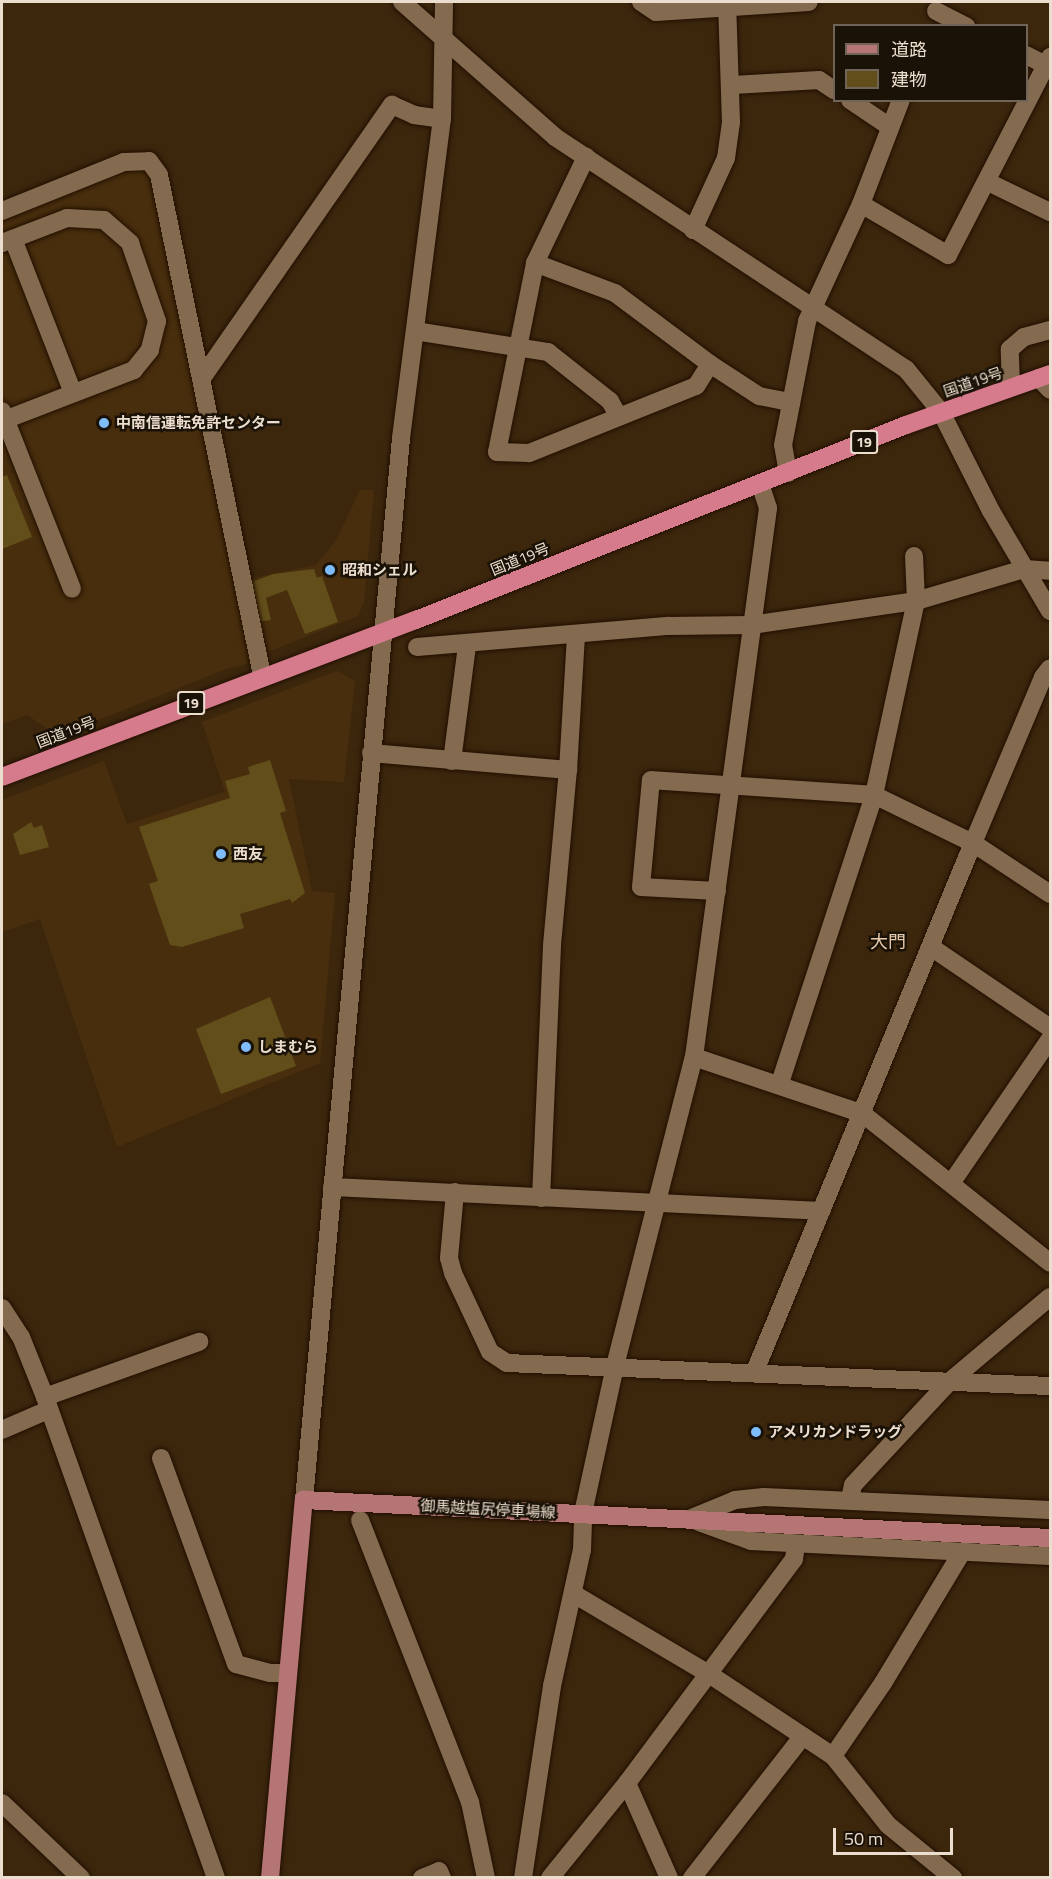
<!DOCTYPE html>
<html>
<head>
<meta charset="utf-8">
<style>
	body { margin:0 }
	#map { position:relative; width:1052px; height:1879px; overflow:hidden; background:#3c270d; font-family:"Titillium Web","Noto Sans JP",sans-serif }
	div>[style] { position:absolute }
	.built>* { inset:0; background:#482e0d }
	.building>* { inset:0; background:#614e1a }
	.roads { filter:drop-shadow(0 0 2px #220f00) drop-shadow(0 0 2px #220f00) }
	.minor>* { height:18px; margin:-9px; padding:0 9px; transform-origin:9px; border-radius:9px; background:#846b50 }
	.major>* { height:18px; margin:-9px; padding:0 9px; transform-origin:9px; border-radius:9px; background:#b57574 }
	.highway>* { height:18px; margin:-9px; padding:0 9px; transform-origin:9px; border-radius:9px; background:#d67b8c }
	.dots>* { width:16px; height:16px; translate:-50% -50%; box-sizing:border-box; border:3px solid #1b1207; border-radius:50% }
	span { translate:-50% -50%; white-space:nowrap; text-align:center; line-height:1.15; -webkit-text-stroke:5px #1b1207; paint-order:stroke }
	.shield-label span { padding:2px 4px; background:#1b1207; border:2px solid; border-radius:4px; -webkit-text-stroke-width:0 }
	.shield-label { font-size:14px; color:#ecdecf; font-weight:700 }
	.street-label { font-size:15px; color:#ecdecf }
	.poi-label { font-size:15px; color:#ecdecf; font-weight:700 }
	.left { translate:0 -50%; text-align:left }
	.quarter-label { font-size:18px; color:#e4c8ab }
	.frame { position:absolute; inset:0; border:3px solid #ecdecf; pointer-events:none }
	.legend { position:absolute; left:833px; top:24px; width:195px; height:78px; box-sizing:border-box; background:#1b1207; border:2px solid #6f6457; margin:0; padding:8px 10px; list-style:none; font-size:18px; color:#ecdecf }
	.legend li { display:flex; align-items:center; gap:12px; height:30px }
	.legend b { width:30px; border:2px solid #6f6457 }
	.scale { position:absolute; left:833px; top:1828px; width:120px; height:27px; box-sizing:border-box; border:3px solid #ecdecf; border-top:0; padding-left:8px; font-size:18px; line-height:21px; white-space:nowrap; color:#ecdecf; -webkit-text-stroke:4px #1b1207; paint-order:stroke }
</style>
</head>
<body>
<div id="map">
	<div class="built">
		<i style="clip-path:polygon(127px 169px,144px 169px,155px 179px,253px 662px,226px 669px,58px 736px,27px 715px,2px 724px,2px 218px)"></i>
		<i style="clip-path:polygon(360px 490px,374px 490px,364px 602px,358px 616px,265px 653px,249px 579px,316px 565px,335px 542px)"></i>
		<i style="clip-path:polygon(337px 671px,355px 681px,344px 782px,289px 779px,312px 891px,335px 893px,320px 1063px,117px 1147px,40px 919px,2px 932px,2px 800px,104px 761px,127px 824px,225px 792px,202px 722px)"></i>
	</div>
	<div class="building">
		<i style="clip-path:polygon(7px 475px,32px 537px,2px 549px,2px 477px)"></i>
		<i style="clip-path:polygon(314px 569px,317px 578px,322px 576px,338px 622px,305px 634px,287px 590px,266px 598px,271px 620px,257px 622px,250px 583px,273px 574px)"></i>
		<i style="clip-path:polygon(270px 760px,286px 811px,280px 813px,305px 893px,292px 903px,290px 899px,240px 914px,244px 928px,182px 947px,170px 945px,149px 884px,158px 881px,139px 827px,230px 798px,225px 781px,250px 774px,248px 767px)"></i>
		<i style="clip-path:polygon(31px 822px,34px 828px,42px 825px,49px 847px,20px 855px,13px 834px)"></i>
		<i style="clip-path:polygon(270px 997px,296px 1066px,221px 1094px,196px 1029px)"></i>
	</div>
	<div class="roads">
		<div class="minor">
			<i style="left:402px;top:2px;width:204px;rotate:41.4deg"></i>
			<i style="left:555px;top:137px;width:421px;rotate:33.5deg"></i>
			<i style="left:906px;top:369px;width:55px;rotate:50.9deg"></i>
			<i style="left:941px;top:412px;width:111px;rotate:63.2deg"></i>
			<i style="left:991px;top:511px;width:116px;rotate:59.5deg"></i>
			<i style="left:641px;top:2px;width:18px;rotate:34deg"></i>
			<i style="left:656px;top:12px;width:153px;rotate:-3.7deg"></i>
			<i style="left:936px;top:11px;width:34px;rotate:27deg"></i>
			<i style="left:1026px;top:55px;width:22px;rotate:27deg"></i>
			<i style="left:733px;top:85px;width:86px;rotate:-3.3deg"></i>
			<i style="left:819px;top:80px;width:18px;rotate:34deg"></i>
			<i style="left:850px;top:100px;width:48px;rotate:34deg"></i>
			<i style="left:988px;top:182px;width:69px;rotate:25.8deg"></i>
			<i style="left:861px;top:204px;width:101px;rotate:30.4deg"></i>
			<i style="left:948px;top:255px;width:223px;rotate:-62.7deg"></i>
			<i style="left:2px;top:211px;width:131px;rotate:-21.9deg"></i>
			<i style="left:124px;top:162px;width:25px;rotate:-2deg"></i>
			<i style="left:149px;top:161px;width:17px;rotate:54deg"></i>
			<i style="left:159px;top:175px;width:510px;rotate:78.36deg"></i>
			<i style="left:693px;top:230px;width:79px;rotate:-65.4deg"></i>
			<i style="left:726px;top:158px;width:36px;rotate:-82deg"></i>
			<i style="left:731px;top:122px;width:120px;rotate:-91.9deg"></i>
			<i style="left:13px;top:239px;width:165px;rotate:68.7deg"></i>
			<i style="left:2px;top:243px;width:70px;rotate:-21deg"></i>
			<i style="left:67px;top:218px;width:37px;rotate:3deg"></i>
			<i style="left:104px;top:220px;width:35px;rotate:41deg"></i>
			<i style="left:130px;top:243px;width:83px;rotate:70.9deg"></i>
			<i style="left:157px;top:321px;width:30px;rotate:104deg"></i>
			<i style="left:150px;top:350px;width:26px;rotate:129deg"></i>
			<i style="left:134px;top:370px;width:142px;rotate:158.9deg"></i>
			<i style="left:535px;top:263px;width:85px;rotate:20.6deg"></i>
			<i style="left:615px;top:293px;width:119px;rotate:36.8deg"></i>
			<i style="left:710px;top:364px;width:26px;rotate:122deg"></i>
			<i style="left:696px;top:386px;width:180px;rotate:158.1deg"></i>
			<i style="left:529px;top:453px;width:32px;rotate:-178deg"></i>
			<i style="left:497px;top:452px;width:193px;rotate:-78.6deg"></i>
			<i style="left:535px;top:263px;width:118px;rotate:-64.3deg"></i>
			<i style="left:415px;top:331px;width:135px;rotate:9deg"></i>
			<i style="left:548px;top:352px;width:79px;rotate:38.3deg"></i>
			<i style="left:610px;top:401px;width:18px;rotate:61deg"></i>
			<i style="left:710px;top:364px;width:59px;rotate:33.1deg"></i>
			<i style="left:759px;top:396px;width:33px;rotate:11deg"></i>
			<i style="left:202px;top:378px;width:333px;rotate:-55.2deg"></i>
			<i style="left:392px;top:105px;width:24px;rotate:24deg"></i>
			<i style="left:414px;top:115px;width:28px;rotate:8deg"></i>
			<i style="left:1039px;top:378px;width:16px;rotate:47deg"></i>
			<i style="left:1011px;top:387px;width:38px;rotate:-92deg"></i>
			<i style="left:1010px;top:349px;width:18px;rotate:-41deg"></i>
			<i style="left:1024px;top:337px;width:27px;rotate:-15deg"></i>
			<i style="left:2px;top:411px;width:191px;rotate:68.5deg"></i>
			<i style="left:788px;top:473px;width:28px;rotate:-100deg"></i>
			<i style="left:783px;top:445px;width:126px;rotate:-79deg"></i>
			<i style="left:807px;top:321px;width:129px;rotate:-65.2deg"></i>
			<i style="left:861px;top:204px;width:111px;rotate:-69deg"></i>
			<i style="left:417px;top:647px;width:253px;rotate:-4.8deg"></i>
			<i style="left:669px;top:626px;width:82px;rotate:-0.7deg"></i>
			<i style="left:751px;top:625px;width:167px;rotate:-8.3deg"></i>
			<i style="left:916px;top:601px;width:113px;rotate:-16.5deg"></i>
			<i style="left:1024px;top:569px;width:26px;rotate:4deg"></i>
			<i style="left:371px;top:753px;width:198px;rotate:4.9deg"></i>
			<i style="left:452px;top:761px;width:117px;rotate:-82.6deg"></i>
			<i style="left:717px;top:891px;width:76px;rotate:-177deg"></i>
			<i style="left:641px;top:887px;width:107px;rotate:-84.7deg"></i>
			<i style="left:651px;top:780px;width:224px;rotate:3.8deg"></i>
			<i style="left:874px;top:795px;width:110px;rotate:25.9deg"></i>
			<i style="left:973px;top:843px;width:92px;rotate:33.5deg"></i>
			<i style="left:931px;top:947px;width:144px;rotate:34.2deg"></i>
			<i style="left:694px;top:1057px;width:178px;rotate:18.6deg"></i>
			<i style="left:863px;top:1114px;width:239px;rotate:38.5deg"></i>
			<i style="left:780px;top:1083px;width:303px;rotate:-71.9deg"></i>
			<i style="left:874px;top:795px;width:198px;rotate:-77.8deg"></i>
			<i style="left:916px;top:601px;width:45px;rotate:-92.5deg"></i>
			<i style="left:952px;top:1182px;width:173px;rotate:-55.6deg"></i>
			<i style="left:332px;top:1187px;width:490px;rotate:2.8deg"></i>
			<i style="left:455px;top:1192px;width:66px;rotate:95.2deg"></i>
			<i style="left:449px;top:1258px;width:16px;rotate:75deg"></i>
			<i style="left:453px;top:1273px;width:87px;rotate:64.9deg"></i>
			<i style="left:490px;top:1352px;width:20px;rotate:33deg"></i>
			<i style="left:507px;top:1363px;width:543px;rotate:2.43deg"></i>
			<i style="left:541px;top:1198px;width:253px;rotate:-87.5deg"></i>
			<i style="left:552px;top:945px;width:176px;rotate:-84.8deg"></i>
			<i style="left:568px;top:770px;width:136px;rotate:-86.6deg"></i>
			<i style="left:2px;top:1308px;width:35px;rotate:57deg"></i>
			<i style="left:21px;top:1337px;width:65px;rotate:68.2deg"></i>
			<i style="left:45px;top:1397px;width:510px;rotate:70.43deg"></i>
			<i style="left:755px;top:1371px;width:571px;rotate:-67.57deg"></i>
			<i style="left:973px;top:843px;width:180px;rotate:-67.1deg"></i>
			<i style="left:1043px;top:677px;width:11px;rotate:-52deg"></i>
			<i style="left:45px;top:1397px;width:164px;rotate:-19.7deg"></i>
			<i style="left:2px;top:1430px;width:50px;rotate:-23.5deg"></i>
			<i style="left:161px;top:1458px;width:219px;rotate:70deg"></i>
			<i style="left:236px;top:1664px;width:35px;rotate:15deg"></i>
			<i style="left:270px;top:1673px;width:18px"></i>
			<i style="left:304px;top:1500px;width:1066px;rotate:-84.78deg"></i>
			<i style="left:401px;top:438px;width:322px;rotate:-82.7deg"></i>
			<i style="left:442px;top:119px;width:117px;rotate:-89deg"></i>
			<i style="left:850px;top:1500px;width:15px;rotate:-79deg"></i>
			<i style="left:853px;top:1485px;width:141px;rotate:-47deg"></i>
			<i style="left:949px;top:1382px;width:132px;rotate:-40.1deg"></i>
			<i style="left:689px;top:1519px;width:50px;rotate:-22.4deg"></i>
			<i style="left:735px;top:1500px;width:29px;rotate:-6deg"></i>
			<i style="left:764px;top:1497px;width:286px;rotate:2.6deg"></i>
			<i style="left:360px;top:1520px;width:303px;rotate:68.7deg"></i>
			<i style="left:470px;top:1802px;width:78px;rotate:78.1deg"></i>
			<i style="left:699px;top:1522px;width:55px;rotate:20.1deg"></i>
			<i style="left:751px;top:1541px;width:299px;rotate:2.9deg"></i>
			<i style="left:574px;top:1594px;width:157px;rotate:30.7deg"></i>
			<i style="left:709px;top:1674px;width:149px;rotate:33.5deg"></i>
			<i style="left:833px;top:1756px;width:88px;rotate:51.4deg"></i>
			<i style="left:888px;top:1825px;width:84px;rotate:39.2deg"></i>
			<i style="left:833px;top:1756px;width:88px;rotate:-55.6deg"></i>
			<i style="left:883px;top:1683px;width:153px;rotate:-58.9deg"></i>
			<i style="left:627px;top:1783px;width:104px;rotate:66.1deg"></i>
			<i style="left:2px;top:1803px;width:109px;rotate:43.5deg"></i>
			<i style="left:422px;top:1878px;width:18px;rotate:-22deg"></i>
			<i style="left:439px;top:1871px;width:8px;rotate:67deg"></i>
			<i style="left:523px;top:1878px;width:194px;rotate:-81.4deg"></i>
			<i style="left:552px;top:1686px;width:139px;rotate:-77.6deg"></i>
			<i style="left:582px;top:1550px;width:37px;rotate:-88deg"></i>
			<i style="left:583px;top:1513px;width:150px;rotate:-77.7deg"></i>
			<i style="left:615px;top:1366px;width:319px;rotate:-75.7deg"></i>
			<i style="left:694px;top:1057px;width:554px;rotate:-82.32deg"></i>
			<i style="left:768px;top:508px;width:25px;rotate:-108deg"></i>
			<i style="left:550px;top:1878px;width:122px;rotate:-51deg"></i>
			<i style="left:627px;top:1783px;width:279px;rotate:-53.3deg"></i>
			<i style="left:794px;top:1559px;width:15px;rotate:-82deg"></i>
			<i style="left:692px;top:1878px;width:180px;rotate:-52deg"></i>
		</div>
		<div class="major">
			<i style="left:270px;top:1878px;width:380px;rotate:-84.9deg"></i>
			<i style="left:304px;top:1500px;width:747px;rotate:2.92deg"></i>
		</div>
		<div class="highway">
			<i style="left:2px;top:777px;width:443px;rotate:-20.8deg"></i>
			<i style="left:416px;top:620px;width:527px;rotate:-21.7deg"></i>
			<i style="left:906px;top:425px;width:153px;rotate:-19.5deg"></i>
		</div>
	</div>
	<div class="dots">
		<i style="left:104px;top:423px;background:#7fbdfa"></i>
		<i style="left:330px;top:570px;background:#7fbdfa"></i>
		<i style="left:221px;top:854px;background:#7fbdfa"></i>
		<i style="left:246px;top:1047px;background:#7fbdfa"></i>
		<i style="left:756px;top:1432px;background:#7fbdfa"></i>
	</div>
	<div class="shield-label">
		<span style="left:864px;top:442px">19</span>
		<span style="left:191px;top:703px">19</span>
	</div>
	<div class="street-label">
		<span style="left:973px;top:382px;rotate:-19deg">国道19号</span>
		<span style="left:520px;top:559px;rotate:-22deg">国道19号</span>
		<span style="left:66px;top:732px;rotate:-21deg">国道19号</span>
		<span style="left:488px;top:1509px;rotate:3deg">御馬越塩尻停車場線</span>
	</div>
	<div class="poi-label">
		<span class="left" style="left:116px;top:423px">中南信運転免許センター</span>
		<span class="left" style="left:342px;top:570px">昭和シェル</span>
		<span class="left" style="left:233px;top:854px">西友</span>
		<span class="left" style="left:258px;top:1047px">しまむら</span>
		<span class="left" style="left:768px;top:1432px">アメリカンドラッグ</span>
	</div>
	<div class="quarter-label">
		<span style="left:888px;top:942px">大門</span>
	</div>
	<div class="frame"></div>
	<ul class="legend">
	<li><b style="height:8px;background:#b57574"></b>道路</li>
	<li><b style="height:16px;background:#614e1a"></b>建物</li>
	</ul>
	<div class="scale">50 m</div>
</div>
</body>
</html>
